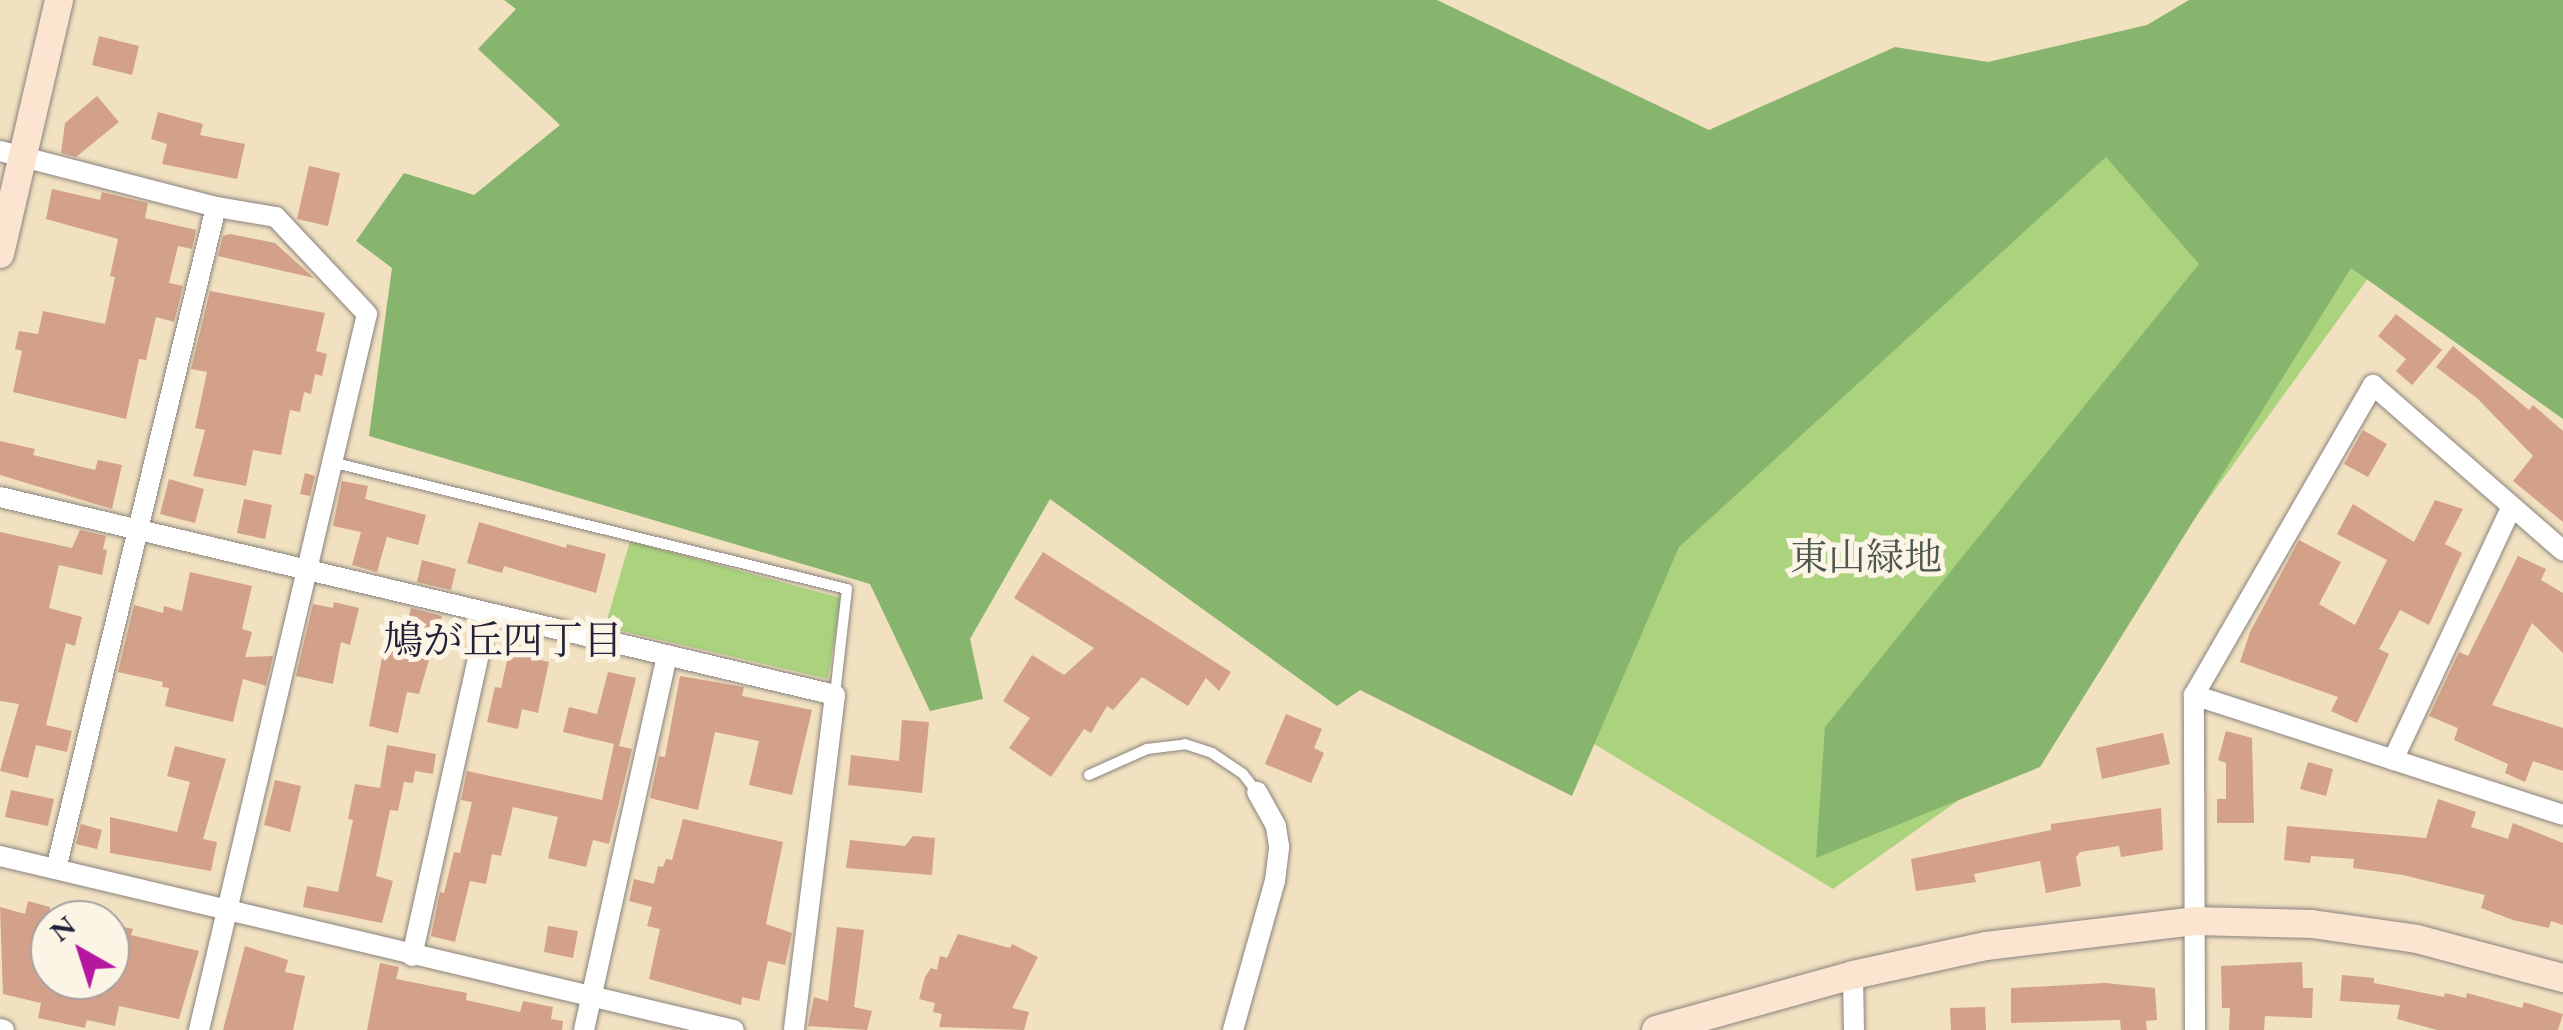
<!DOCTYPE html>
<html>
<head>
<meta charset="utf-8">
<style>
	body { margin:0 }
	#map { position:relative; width:2563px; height:1030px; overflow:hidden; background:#f1e1c1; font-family:"EB Garamond","Noto Serif JP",serif }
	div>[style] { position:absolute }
	.green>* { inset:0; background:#abd37e }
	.forest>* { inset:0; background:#88b56d }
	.building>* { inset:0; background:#d3a089 }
	.roads { filter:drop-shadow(0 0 2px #8a827e) drop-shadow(0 0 2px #8a827e) }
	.lane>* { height:10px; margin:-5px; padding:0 5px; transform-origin:5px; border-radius:5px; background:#fff }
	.street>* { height:20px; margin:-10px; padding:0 10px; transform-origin:10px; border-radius:10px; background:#fff }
	.secondary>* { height:28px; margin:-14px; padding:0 14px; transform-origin:14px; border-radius:14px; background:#fce5d0 }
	span { translate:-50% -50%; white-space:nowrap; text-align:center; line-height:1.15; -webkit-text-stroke:10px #fcf5e5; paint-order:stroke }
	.park-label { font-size:38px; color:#4b574f }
	.neighbourhood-label { font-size:40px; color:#22223b }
	.north { position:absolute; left:30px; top:900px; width:100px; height:100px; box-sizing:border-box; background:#fcf5e5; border:2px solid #a5a1a1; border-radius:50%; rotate:321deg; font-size:28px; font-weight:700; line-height:40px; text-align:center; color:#22223b }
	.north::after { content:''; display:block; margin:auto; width:35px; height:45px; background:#b5179e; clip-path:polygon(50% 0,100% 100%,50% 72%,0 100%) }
</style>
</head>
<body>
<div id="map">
	<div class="green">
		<i style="clip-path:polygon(2563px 0,2377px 266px,2024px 754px,1833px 889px,1479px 674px,1905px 93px)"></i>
		<i style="clip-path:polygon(630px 541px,841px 598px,828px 679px,605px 627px)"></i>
	</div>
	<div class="forest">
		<i style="clip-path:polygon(504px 0,1437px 0,1709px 130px,1895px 47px,1988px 62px,2147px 25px,2189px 0,2563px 0,2563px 419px,2351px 268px,2040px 767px,1816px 858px,1825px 727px,2199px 264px,2106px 157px,1679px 547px,1572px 796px,1360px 690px,1337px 706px,1050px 499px,970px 639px,983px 699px,930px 711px,870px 584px,369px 436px,392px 268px,356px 241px,404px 173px,474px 195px,560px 125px,478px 49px,516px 9px)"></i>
	</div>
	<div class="building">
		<i style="clip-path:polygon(99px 36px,139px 46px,132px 75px,92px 65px)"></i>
		<i style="clip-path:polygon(97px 96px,119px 122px,76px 157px,61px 153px,65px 123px)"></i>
		<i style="clip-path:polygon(158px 112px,203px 124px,200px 135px,245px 144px,237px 179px,162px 164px,167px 144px,151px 139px)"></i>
		<i style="clip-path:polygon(309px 166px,340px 173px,328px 226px,297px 219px)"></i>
		<i style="clip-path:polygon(52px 189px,100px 200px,102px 192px,148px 203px,145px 218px,196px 230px,192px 249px,178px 246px,169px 283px,183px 286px,174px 322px,156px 317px,146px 360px,139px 359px,126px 419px,13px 392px,22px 351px,15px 349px,19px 331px,38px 334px,43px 311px,105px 324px,115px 277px,110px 276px,118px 239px,46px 219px)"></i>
		<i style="clip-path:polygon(230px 234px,275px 243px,314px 278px,218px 256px,223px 236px)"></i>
		<i style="clip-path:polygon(210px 291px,325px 313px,316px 351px,327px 354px,322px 376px,315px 374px,311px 394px,304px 392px,300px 412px,290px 410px,281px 455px,253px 450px,246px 486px,193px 476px,205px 430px,195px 428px,207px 372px,191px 369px)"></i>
		<i style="clip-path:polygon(2396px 314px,2442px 350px,2412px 385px,2396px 371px,2406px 359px,2378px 336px)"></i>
		<i style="clip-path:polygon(2453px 346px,2529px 410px,2533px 405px,2563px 431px,2563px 522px,2513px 481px,2533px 456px,2478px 399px,2436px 367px)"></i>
		<i style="clip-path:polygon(2363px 430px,2387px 444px,2368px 477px,2344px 464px)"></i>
		<i style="clip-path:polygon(0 441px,35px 449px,33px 455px,95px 470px,98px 460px,122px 465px,112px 509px,0 475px)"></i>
		<i style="clip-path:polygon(305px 473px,315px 476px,310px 496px,300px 494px)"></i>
		<i style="clip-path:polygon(169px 479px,204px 489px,195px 523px,160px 514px)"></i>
		<i style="clip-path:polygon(342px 481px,368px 486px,365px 499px,426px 515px,418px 545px,387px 537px,377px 572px,352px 565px,361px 532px,333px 526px)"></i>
		<i style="clip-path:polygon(244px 499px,272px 505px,265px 539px,237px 533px)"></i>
		<i style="clip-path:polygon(2435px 500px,2463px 509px,2445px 544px,2462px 553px,2429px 625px,2400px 610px,2379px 649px,2389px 654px,2357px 723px,2331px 711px,2338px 697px,2240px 662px,2250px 632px,2299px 540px,2341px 562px,2319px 604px,2355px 625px,2387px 560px,2337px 534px,2353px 504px,2414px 542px)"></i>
		<i style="clip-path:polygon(479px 522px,566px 548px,567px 544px,606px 554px,596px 593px,504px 566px,502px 573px,467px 563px)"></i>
		<i style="clip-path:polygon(80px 530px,106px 536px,103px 549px,107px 550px,102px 575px,59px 565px,49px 608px,82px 617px,75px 646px,66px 643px,46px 725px,72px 731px,67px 752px,36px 745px,28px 778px,0 771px,19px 704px,0 701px,0 532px,72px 548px)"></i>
		<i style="clip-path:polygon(1043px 552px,1231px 672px,1219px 691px,1206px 678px,1188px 706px,1142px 677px,1113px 710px,1107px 706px,1091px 733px,1084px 729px,1051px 777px,1009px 748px,1030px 718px,1003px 701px,1032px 655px,1064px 675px,1094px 648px,1014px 598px)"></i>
		<i style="clip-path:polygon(2518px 556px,2546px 569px,2541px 580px,2563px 593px,2563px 653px,2532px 623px,2492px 705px,2563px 728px,2563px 771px,2533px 761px,2525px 782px,2505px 773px,2508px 764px,2454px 740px,2458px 728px,2429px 716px,2459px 652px,2468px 656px)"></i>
		<i style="clip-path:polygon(422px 560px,456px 569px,451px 590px,417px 582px)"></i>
		<i style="clip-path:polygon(190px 572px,252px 586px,242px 629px,252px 632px,245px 657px,273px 656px,266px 686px,243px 679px,233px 722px,165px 706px,169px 688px,162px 687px,163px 682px,118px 672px,134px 605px,163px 613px,164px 606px,182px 611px)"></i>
		<i style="clip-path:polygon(334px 602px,359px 608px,350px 645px,341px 642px,333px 684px,296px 676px,313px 604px,333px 608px)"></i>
		<i style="clip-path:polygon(411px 608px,442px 616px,419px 694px,407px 692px,398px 733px,369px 726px,383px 653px,387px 654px,394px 621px,407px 624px)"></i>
		<i style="clip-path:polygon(511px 643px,542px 650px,540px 660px,549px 662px,538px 713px,522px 709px,518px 729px,487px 722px,495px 687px,501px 688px)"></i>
		<i style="clip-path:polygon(608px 672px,636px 678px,619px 746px,632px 749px,609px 844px,593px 840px,586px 867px,548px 858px,558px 817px,513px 807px,501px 856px,492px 854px,486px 884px,470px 881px,455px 942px,431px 936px,440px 892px,444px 893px,454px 852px,460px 853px,472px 802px,461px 800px,467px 771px,602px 800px,614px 744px,563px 732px,569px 707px,597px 714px)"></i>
		<i style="clip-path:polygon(680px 676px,744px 687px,742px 696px,812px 710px,792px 795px,749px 785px,759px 741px,715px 732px,698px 810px,650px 798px,659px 756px,665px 757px)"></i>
		<i style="clip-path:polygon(1286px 714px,1322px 729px,1314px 748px,1324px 753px,1311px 783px,1265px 764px)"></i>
		<i style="clip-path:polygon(902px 720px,929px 722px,922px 793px,848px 785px,851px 755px,899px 761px)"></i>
		<i style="clip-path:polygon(2226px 731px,2252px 738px,2254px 823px,2217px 823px,2217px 799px,2226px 799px,2226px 763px,2218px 760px)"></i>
		<i style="clip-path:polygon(2163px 733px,2170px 764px,2102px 779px,2096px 748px)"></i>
		<i style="clip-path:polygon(387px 745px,436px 754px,433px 774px,415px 771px,413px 783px,404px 782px,398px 811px,390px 810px,376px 876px,393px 881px,382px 923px,303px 907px,307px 886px,338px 892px,353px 820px,348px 819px,355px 784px,380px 788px)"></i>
		<i style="clip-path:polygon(175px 746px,226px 759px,203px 839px,217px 842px,211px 871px,110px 853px,110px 817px,177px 832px,190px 782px,167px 776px)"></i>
		<i style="clip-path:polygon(2308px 762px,2333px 769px,2326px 796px,2300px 789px)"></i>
		<i style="clip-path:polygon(275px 780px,301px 786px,290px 832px,264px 825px)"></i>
		<i style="clip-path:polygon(11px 790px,54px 799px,48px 826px,5px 817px)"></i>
		<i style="clip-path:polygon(2438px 799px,2476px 812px,2471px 827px,2508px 839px,2513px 823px,2563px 843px,2563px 925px,2551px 921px,2549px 928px,2513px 920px,2481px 908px,2485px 895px,2403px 875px,2353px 868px,2354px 859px,2311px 856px,2310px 863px,2284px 860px,2287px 826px,2426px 838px)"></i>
		<i style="clip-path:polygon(2161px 808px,2163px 850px,2121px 857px,2119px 846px,2080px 852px,2076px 857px,2081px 886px,2046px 893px,2040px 861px,1974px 874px,1976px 882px,1916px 891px,1911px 859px,2051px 830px,2051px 824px)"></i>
		<i style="clip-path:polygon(683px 819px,783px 842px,766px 924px,792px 933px,785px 965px,768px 961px,759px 1001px,742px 997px,741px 1005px,649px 979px,660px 929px,647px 926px,652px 907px,629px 901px,634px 879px,654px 884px,658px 866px,663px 867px,666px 859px,672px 860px)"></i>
		<i style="clip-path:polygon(81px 824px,102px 830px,97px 849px,76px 844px)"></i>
		<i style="clip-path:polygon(913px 836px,935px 838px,932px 875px,846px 868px,850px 840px,905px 846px)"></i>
		<i style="clip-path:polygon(28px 901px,50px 907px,50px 980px,110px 980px,110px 924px,133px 929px,131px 935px,199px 951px,179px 1019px,119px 1006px,115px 1026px,87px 1020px,85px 1028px,38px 1018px,41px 1003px,3px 994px,0 907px,25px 914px)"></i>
		<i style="clip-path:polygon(548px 926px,578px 931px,573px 958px,544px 952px)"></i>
		<i style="clip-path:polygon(837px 927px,864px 930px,854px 1007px,872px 1011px,867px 1030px,808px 1026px,814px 997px,828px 1001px)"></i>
		<i style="clip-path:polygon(958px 934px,1010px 948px,1012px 944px,1038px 957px,1012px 1008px,1029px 1012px,1024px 1030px,939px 1027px,942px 1014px,933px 1012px,935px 1003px,919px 999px,925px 977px,931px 968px,937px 970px,940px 956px,947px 958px)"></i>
		<i style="clip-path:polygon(245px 946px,288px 960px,285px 972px,305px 976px,293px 1030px,223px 1030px)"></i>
		<i style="clip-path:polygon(2302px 962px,2303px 988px,2313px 988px,2312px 1018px,2265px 1016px,2264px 1030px,2229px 1030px,2230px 1008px,2222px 1008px,2221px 966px)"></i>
		<i style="clip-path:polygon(380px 963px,399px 967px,396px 979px,467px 993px,466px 1000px,520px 1012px,523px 1001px,553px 1007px,551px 1019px,563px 1021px,562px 1030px,367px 1030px)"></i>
		<i style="clip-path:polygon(2342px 975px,2374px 978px,2374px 983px,2444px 997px,2445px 993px,2466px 998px,2467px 993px,2522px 1008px,2524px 1002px,2563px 1014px,2558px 1030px,2437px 1030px,2397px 1019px,2400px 1005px,2340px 1001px)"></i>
		<i style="clip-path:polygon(2105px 983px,2155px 988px,2157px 1020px,2146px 1021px,2147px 1030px,2121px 1030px,2120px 1020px,2011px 1023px,2011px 988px)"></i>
		<i style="clip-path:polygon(1985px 1007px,1986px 1030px,1951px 1030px,1950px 1008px)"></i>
	</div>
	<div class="roads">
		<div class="lane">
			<i style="left:335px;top:463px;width:527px;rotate:13.83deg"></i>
			<i style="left:847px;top:589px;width:107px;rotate:96.5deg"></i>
			<i style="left:1089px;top:775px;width:64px;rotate:-24.1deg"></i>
			<i style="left:1147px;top:749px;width:38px;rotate:-7deg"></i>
			<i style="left:1185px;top:744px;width:28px;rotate:18deg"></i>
			<i style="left:1212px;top:753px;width:37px;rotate:34deg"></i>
			<i style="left:1243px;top:774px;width:23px;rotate:52deg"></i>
		</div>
		<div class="street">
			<i style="left:0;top:151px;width:223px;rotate:14.5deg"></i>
			<i style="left:216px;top:207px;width:681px;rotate:103.59deg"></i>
			<i style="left:0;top:497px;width:858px;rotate:13.34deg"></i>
			<i style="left:835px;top:695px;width:337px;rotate:97deg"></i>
			<i style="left:2194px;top:695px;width:388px;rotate:18deg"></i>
			<i style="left:2393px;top:760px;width:280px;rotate:-64.9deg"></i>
			<i style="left:0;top:856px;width:754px;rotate:13.34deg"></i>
			<i style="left:412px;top:956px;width:351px;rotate:-77.5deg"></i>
			<i style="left:1853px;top:975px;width:55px;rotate:89deg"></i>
			<i style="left:0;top:1029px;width:4px;rotate:14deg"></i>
			<i style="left:199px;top:1030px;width:735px;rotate:-76.8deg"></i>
			<i style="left:367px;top:314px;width:133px;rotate:-133.2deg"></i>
			<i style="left:276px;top:217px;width:61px;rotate:-170.5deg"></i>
			<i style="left:584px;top:1030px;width:384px;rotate:-77.5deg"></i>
			<i style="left:1233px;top:1030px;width:155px;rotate:-74.3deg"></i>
			<i style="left:1275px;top:881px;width:35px;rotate:-83deg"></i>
			<i style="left:1279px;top:846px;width:20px;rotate:-99deg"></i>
			<i style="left:1276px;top:826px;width:39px;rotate:-119deg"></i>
			<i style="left:2195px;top:1030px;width:335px;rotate:-90.2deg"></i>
			<i style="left:2194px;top:695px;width:358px;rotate:-60deg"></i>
			<i style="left:2373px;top:385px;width:252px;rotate:41.1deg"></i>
		</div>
		<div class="secondary">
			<i style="left:0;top:254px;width:261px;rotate:-76.9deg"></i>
			<i style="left:1656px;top:1030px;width:205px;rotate:-15.6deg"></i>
			<i style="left:1853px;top:975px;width:136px;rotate:-12.3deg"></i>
			<i style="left:1986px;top:946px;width:210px;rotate:-6.8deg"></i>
			<i style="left:2195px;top:921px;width:117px;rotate:1.5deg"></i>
			<i style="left:2312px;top:924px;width:106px;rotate:8.1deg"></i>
			<i style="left:2417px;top:939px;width:151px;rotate:15deg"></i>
		</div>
	</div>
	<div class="park-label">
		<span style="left:1866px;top:557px">東山緑地</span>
	</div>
	<div class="neighbourhood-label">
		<span style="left:503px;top:640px">鳩が丘四丁目</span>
	</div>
	<div class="north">N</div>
</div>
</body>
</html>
